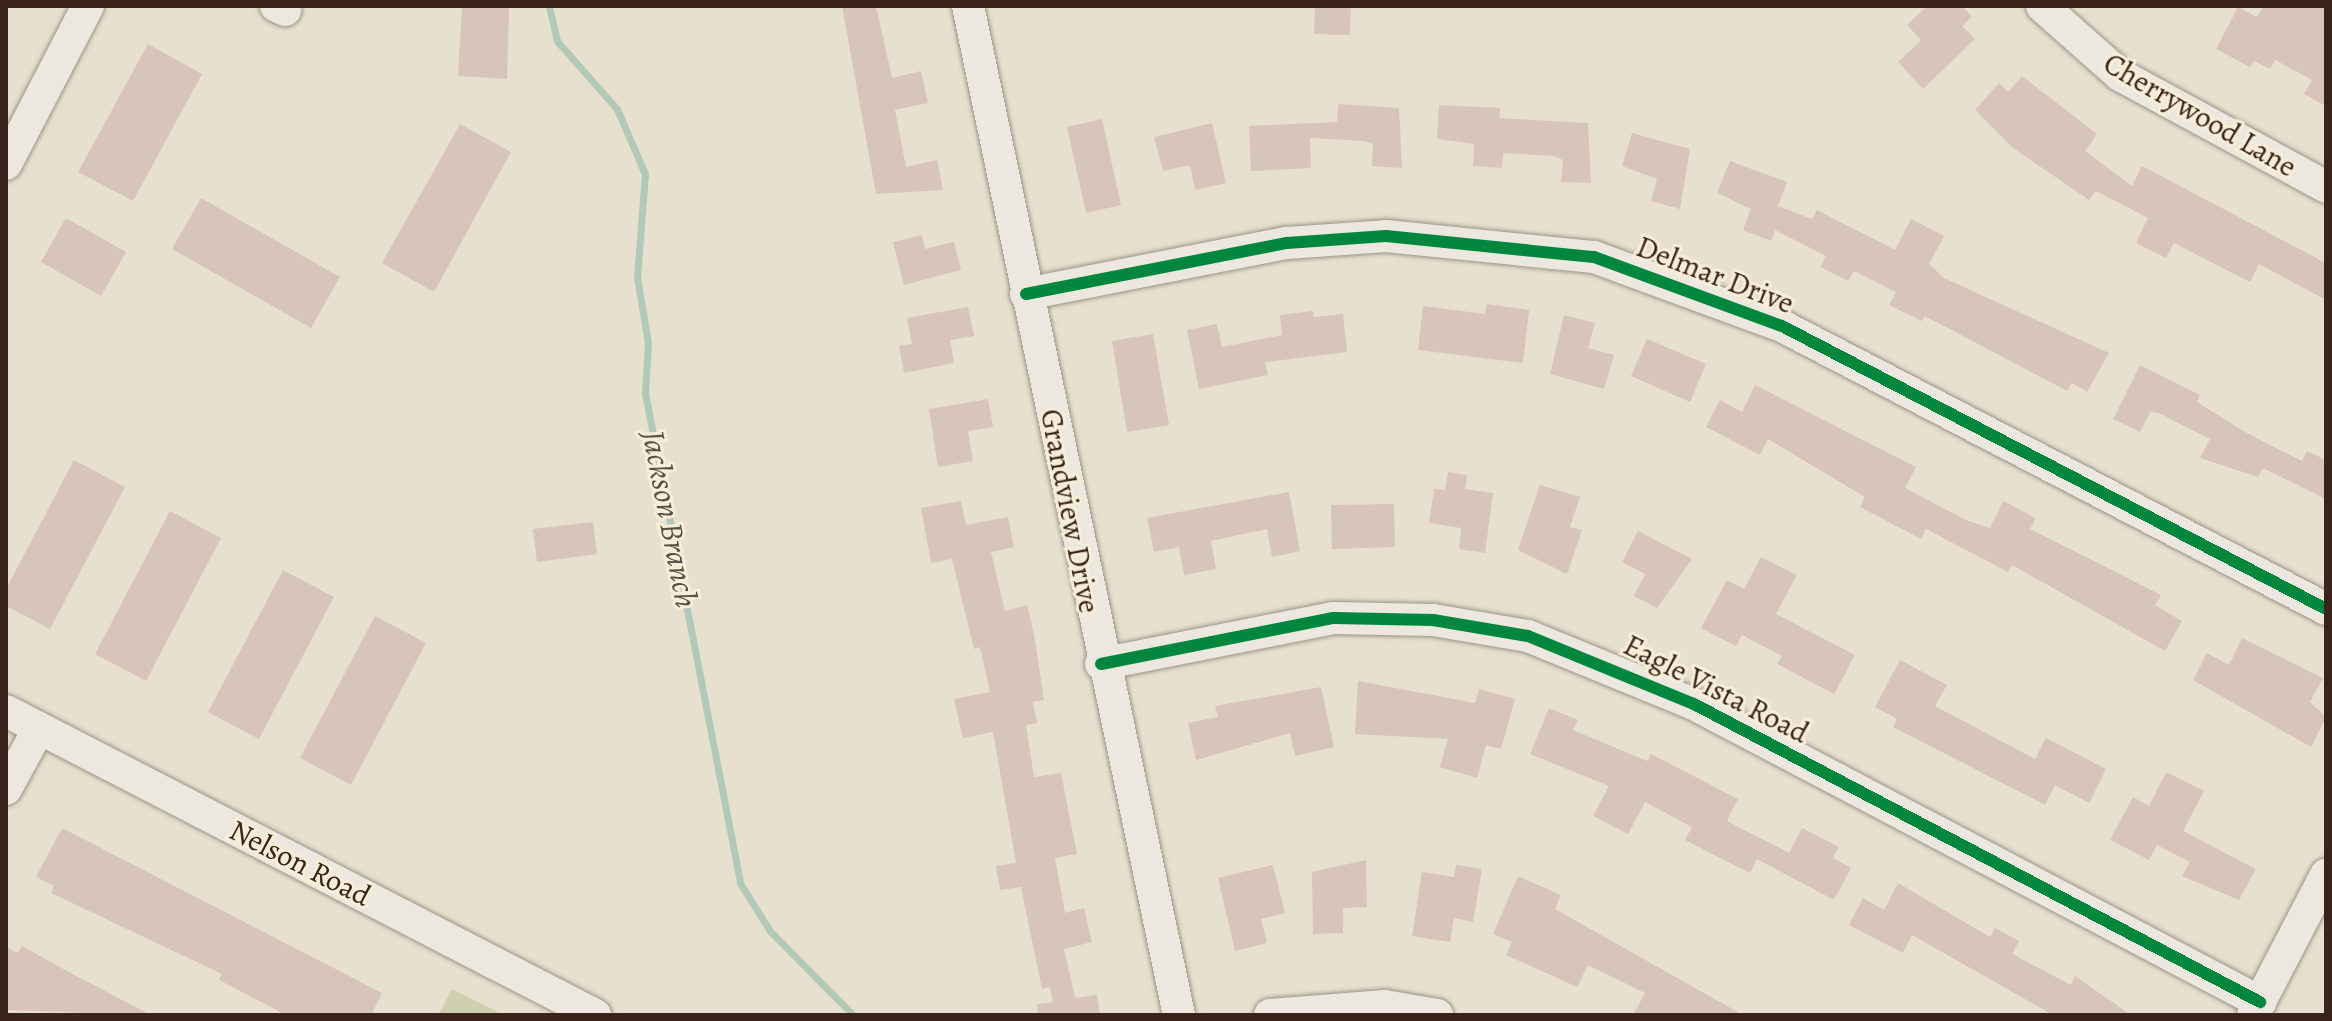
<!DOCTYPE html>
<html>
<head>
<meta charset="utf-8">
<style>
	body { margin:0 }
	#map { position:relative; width:2332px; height:1021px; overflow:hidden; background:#e8e0ce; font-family:Alegreya,serif }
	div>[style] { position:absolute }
	.green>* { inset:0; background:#cfd1ae }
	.stream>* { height:7px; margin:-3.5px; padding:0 3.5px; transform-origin:3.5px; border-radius:3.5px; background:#b2c9ba }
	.building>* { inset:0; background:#d7c4ba }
	.roads { filter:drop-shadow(0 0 2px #9b9488) drop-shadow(0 0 2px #9b9488) }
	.minor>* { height:32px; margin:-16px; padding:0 16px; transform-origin:16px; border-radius:16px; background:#ece8df }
	.cycleway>* { height:12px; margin:-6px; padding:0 6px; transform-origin:6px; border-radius:6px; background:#00873e }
	span { translate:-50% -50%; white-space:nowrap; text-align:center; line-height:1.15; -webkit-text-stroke:6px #f7eed8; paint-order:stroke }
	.street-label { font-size:30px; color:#39231a }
	.water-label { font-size:32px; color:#565247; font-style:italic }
	.frame { position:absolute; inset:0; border:8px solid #39231a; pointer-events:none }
</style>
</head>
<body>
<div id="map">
	<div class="green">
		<i style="clip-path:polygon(452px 989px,504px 1015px,438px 1015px)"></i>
	</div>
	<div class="stream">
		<i style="left:549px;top:6px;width:36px;rotate:77deg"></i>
		<i style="left:557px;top:41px;width:91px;rotate:48.6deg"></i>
		<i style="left:617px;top:109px;width:71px;rotate:66.7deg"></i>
		<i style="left:645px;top:174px;width:103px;rotate:94.4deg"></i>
		<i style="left:637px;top:277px;width:67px;rotate:80.5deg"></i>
		<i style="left:648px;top:343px;width:50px;rotate:93.4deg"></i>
		<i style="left:645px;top:393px;width:499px;rotate:79deg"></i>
		<i style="left:740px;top:883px;width:57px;rotate:58deg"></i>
		<i style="left:770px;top:931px;width:118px;rotate:45.3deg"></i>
	</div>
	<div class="building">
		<i style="clip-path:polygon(462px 6px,509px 6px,507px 79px,458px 76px)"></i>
		<i style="clip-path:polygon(842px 6px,876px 6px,892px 78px,921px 71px,928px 103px,895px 110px,906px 167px,937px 160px,943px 190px,876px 194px)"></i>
		<i style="clip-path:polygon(1315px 6px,1351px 6px,1350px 35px,1314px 34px)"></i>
		<i style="clip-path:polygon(1927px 6px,1962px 6px,1972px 17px,1962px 26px,1975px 39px,1923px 89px,1898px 62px,1921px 40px,1907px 25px)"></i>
		<i style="clip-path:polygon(2263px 6px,2326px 6px,2326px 106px,2304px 94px,2312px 80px,2275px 60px,2270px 69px,2254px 61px,2250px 67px,2216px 49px,2238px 7px,2257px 17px)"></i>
		<i style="clip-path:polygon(148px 44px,202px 74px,133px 201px,78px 172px)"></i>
		<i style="clip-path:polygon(2022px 76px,2097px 134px,2085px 151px,2132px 186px,2142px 166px,2326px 263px,2326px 300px,2259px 264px,2250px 282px,2174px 243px,2166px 258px,2136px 243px,2148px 218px,2096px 191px,2089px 200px,2013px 148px,1975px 110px,1999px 83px,2008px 92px)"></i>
		<i style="clip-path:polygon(1338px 104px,1399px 108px,1402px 168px,1372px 166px,1373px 144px,1365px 141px,1310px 138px,1311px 168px,1251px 171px,1249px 126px,1337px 122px)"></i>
		<i style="clip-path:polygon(1439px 105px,1500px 108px,1499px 118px,1588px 123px,1591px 183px,1561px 182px,1563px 160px,1554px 156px,1503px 153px,1502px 168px,1473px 166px,1474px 144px,1437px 139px)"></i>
		<i style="clip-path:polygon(1102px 119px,1121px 205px,1086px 213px,1067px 127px)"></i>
		<i style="clip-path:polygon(1212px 123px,1226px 183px,1195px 190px,1190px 165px,1163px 171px,1154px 137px)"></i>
		<i style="clip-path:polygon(460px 124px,511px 152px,434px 292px,382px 263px)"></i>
		<i style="clip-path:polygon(1632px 133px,1690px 149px,1680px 209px,1651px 201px,1657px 179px,1622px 166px)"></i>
		<i style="clip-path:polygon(1730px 161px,1787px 182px,1778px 206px,1812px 219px,1817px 210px,1895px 250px,1911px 219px,1944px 236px,1929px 264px,1944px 278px,2109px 353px,2087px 392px,2072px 383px,2067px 391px,1925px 316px,1922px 321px,1889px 305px,1896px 292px,1854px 271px,1848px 281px,1820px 267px,1826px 256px,1775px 230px,1771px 241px,1743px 230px,1751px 209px,1717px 193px)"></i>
		<i style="clip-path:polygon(201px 198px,340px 277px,311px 328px,172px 249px)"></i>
		<i style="clip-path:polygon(66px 218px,126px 252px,101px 296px,41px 262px)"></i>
		<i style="clip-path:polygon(922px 235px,925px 249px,954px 242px,961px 270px,904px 285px,893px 242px)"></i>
		<i style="clip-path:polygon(1487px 304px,1529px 310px,1523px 363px,1418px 350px,1423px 306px,1485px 314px)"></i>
		<i style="clip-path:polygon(968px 307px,974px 336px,950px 340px,954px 363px,904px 373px,899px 346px,912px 344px,907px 318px)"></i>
		<i style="clip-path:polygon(1313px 311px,1314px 317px,1343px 314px,1347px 352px,1265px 362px,1268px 375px,1199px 389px,1187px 330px,1217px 324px,1222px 347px,1282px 335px,1280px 315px)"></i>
		<i style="clip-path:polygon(1564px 315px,1595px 323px,1588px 348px,1614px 355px,1604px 389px,1550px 374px)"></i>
		<i style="clip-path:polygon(1153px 334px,1169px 425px,1127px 432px,1112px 341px)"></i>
		<i style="clip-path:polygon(1647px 339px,1706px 364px,1690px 402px,1631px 376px)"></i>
		<i style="clip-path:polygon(2140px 365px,2200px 395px,2197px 402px,2245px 432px,2302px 461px,2307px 451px,2326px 460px,2326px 499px,2263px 468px,2258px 477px,2200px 458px,2210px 439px,2159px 413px,2150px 412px,2140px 432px,2113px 419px)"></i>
		<i style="clip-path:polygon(1755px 385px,1916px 467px,1905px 488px,1966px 520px,1990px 528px,2003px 501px,2036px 518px,2030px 529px,2161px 595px,2155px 605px,2182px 621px,2165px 651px,2012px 565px,2008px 572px,1926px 529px,1921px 539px,1860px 507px,1865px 497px,1768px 439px,1760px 455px,1706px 427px,1720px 400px,1742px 412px)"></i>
		<i style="clip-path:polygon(988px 399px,993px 427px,968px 431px,973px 461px,938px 467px,929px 409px)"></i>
		<i style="clip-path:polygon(74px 460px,125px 487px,50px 629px,6px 606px,6px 589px)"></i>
		<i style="clip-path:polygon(1448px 472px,1467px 475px,1465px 489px,1493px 493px,1485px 553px,1459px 549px,1461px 528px,1429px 523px,1434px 489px,1445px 490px)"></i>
		<i style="clip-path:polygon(1540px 485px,1580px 497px,1570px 527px,1582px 530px,1567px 574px,1518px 550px)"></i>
		<i style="clip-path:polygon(1289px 492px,1300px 551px,1272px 557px,1267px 529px,1211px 541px,1216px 569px,1184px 575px,1179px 547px,1154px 552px,1147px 518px)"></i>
		<i style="clip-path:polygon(961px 501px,966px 525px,1008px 517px,1014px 547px,991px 552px,1005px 611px,1027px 605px,1034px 634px,1044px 700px,1033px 702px,1037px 723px,1026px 725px,1034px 777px,1061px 773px,1077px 854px,1055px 858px,1065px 913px,1084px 908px,1092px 942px,1064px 949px,1075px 998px,1097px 995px,1100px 1015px,1038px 1015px,1037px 1004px,1053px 1002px,1050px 987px,1042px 989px,1021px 887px,1000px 890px,996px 866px,1016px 863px,993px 732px,963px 738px,954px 699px,990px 692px,980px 647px,974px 649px,952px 559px,931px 563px,921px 508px)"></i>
		<i style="clip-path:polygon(1394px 504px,1395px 547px,1332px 549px,1331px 505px)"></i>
		<i style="clip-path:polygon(170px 511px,221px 538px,146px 681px,95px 654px)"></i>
		<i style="clip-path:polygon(593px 522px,597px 554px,537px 562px,533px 529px)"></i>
		<i style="clip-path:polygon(1638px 531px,1692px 559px,1657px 608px,1634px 596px,1645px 574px,1622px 562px)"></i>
		<i style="clip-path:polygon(1761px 557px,1797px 575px,1776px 614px,1855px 655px,1834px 694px,1777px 664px,1782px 656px,1742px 635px,1736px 646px,1701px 628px,1727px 580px,1744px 589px)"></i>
		<i style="clip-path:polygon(283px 570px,334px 597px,259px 739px,208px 712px)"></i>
		<i style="clip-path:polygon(375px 616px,426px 643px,351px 785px,300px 758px)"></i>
		<i style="clip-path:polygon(2242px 638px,2323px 678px,2310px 702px,2326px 717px,2311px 747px,2193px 680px,2207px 653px,2229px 665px)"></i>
		<i style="clip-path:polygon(1900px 660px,1947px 685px,1935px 706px,2035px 759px,2046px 738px,2106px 769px,2089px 803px,2055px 785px,2045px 805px,1893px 727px,1897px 719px,1875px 707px)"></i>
		<i style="clip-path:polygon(1358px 681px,1475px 703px,1479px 689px,1515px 699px,1501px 749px,1486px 745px,1477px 778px,1440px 767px,1448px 739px,1355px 734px)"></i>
		<i style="clip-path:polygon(1321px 687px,1334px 747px,1295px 756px,1290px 733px,1196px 760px,1188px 723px,1218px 717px,1215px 706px)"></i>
		<i style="clip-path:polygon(1549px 708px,1578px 720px,1573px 730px,1647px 761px,1651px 754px,1738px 799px,1727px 821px,1789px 853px,1802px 828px,1839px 847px,1833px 858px,1851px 868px,1834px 900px,1757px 859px,1750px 873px,1685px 840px,1692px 827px,1645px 802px,1628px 834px,1593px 816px,1609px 786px,1530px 754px)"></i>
		<i style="clip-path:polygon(2166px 772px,2204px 791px,2183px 831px,2256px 869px,2239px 900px,2182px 876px,2190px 862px,2157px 845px,2149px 860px,2110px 840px,2133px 797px,2149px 806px)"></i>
		<i style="clip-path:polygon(62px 828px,382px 993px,371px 1015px,286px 1015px,219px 980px,222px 974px,51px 893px,54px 886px,36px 877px)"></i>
		<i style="clip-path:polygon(1366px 860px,1367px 907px,1343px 908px,1343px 933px,1313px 934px,1312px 872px)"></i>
		<i style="clip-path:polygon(1273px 865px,1285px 913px,1261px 919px,1267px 943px,1235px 951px,1218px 878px)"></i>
		<i style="clip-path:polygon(1456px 865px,1482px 869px,1473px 922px,1454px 918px,1450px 942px,1412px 936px,1422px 872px,1454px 877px)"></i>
		<i style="clip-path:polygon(1518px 876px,1561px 895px,1555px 909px,1743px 1015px,1633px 1015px,1645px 993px,1588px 965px,1577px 987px,1506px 955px,1512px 942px,1493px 934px)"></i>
		<i style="clip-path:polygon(1898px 883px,1990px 937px,1995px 928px,2019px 941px,2012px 954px,2071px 985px,2075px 976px,2131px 1015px,2053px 1015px,1912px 935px,1903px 953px,1849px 925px,1863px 898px,1884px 910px)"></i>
		<i style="clip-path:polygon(22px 946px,65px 970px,151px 1015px,6px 1010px,6px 947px,18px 953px)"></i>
	</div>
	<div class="roads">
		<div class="minor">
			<i style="left:276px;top:6px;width:10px;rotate:24deg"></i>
			<i style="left:968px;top:6px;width:1031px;rotate:78.19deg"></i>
			<i style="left:2042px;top:6px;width:104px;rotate:41.5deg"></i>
			<i style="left:2120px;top:75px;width:234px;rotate:28.5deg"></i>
			<i style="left:6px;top:164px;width:178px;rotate:-62.6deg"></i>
			<i style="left:1026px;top:294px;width:266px;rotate:-11.1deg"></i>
			<i style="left:1287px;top:243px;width:99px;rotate:-4deg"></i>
			<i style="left:1386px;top:236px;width:209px;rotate:5.8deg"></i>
			<i style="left:1594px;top:257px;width:200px;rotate:20.2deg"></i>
			<i style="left:1782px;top:326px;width:613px;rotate:27.48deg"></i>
			<i style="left:1101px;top:664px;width:237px;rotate:-11.2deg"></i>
			<i style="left:1334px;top:618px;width:99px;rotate:1.2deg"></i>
			<i style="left:1433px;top:620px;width:96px;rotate:9.6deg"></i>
			<i style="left:1528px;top:636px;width:179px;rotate:22.3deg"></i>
			<i style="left:1694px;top:704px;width:640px;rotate:27.77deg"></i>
			<i style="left:6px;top:711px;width:663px;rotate:27.3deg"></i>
			<i style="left:6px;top:789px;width:69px;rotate:-61.6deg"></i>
			<i style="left:1270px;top:1015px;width:115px;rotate:-4.5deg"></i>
			<i style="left:1385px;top:1006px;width:53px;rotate:9.8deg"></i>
			<i style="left:2253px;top:1015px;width:158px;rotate:-62.5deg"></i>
		</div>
	</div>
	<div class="cycleway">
		<i style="left:1026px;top:294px;width:266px;rotate:-11.1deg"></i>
		<i style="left:1287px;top:243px;width:99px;rotate:-4deg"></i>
		<i style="left:1386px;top:236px;width:209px;rotate:5.8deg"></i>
		<i style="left:1594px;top:257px;width:200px;rotate:20.2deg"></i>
		<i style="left:1782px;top:326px;width:613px;rotate:27.48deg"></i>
		<i style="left:1101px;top:664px;width:237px;rotate:-11.2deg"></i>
		<i style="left:1334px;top:618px;width:99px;rotate:1.2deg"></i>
		<i style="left:1433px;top:620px;width:96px;rotate:9.6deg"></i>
		<i style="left:1528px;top:636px;width:179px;rotate:22.3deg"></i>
		<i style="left:1694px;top:704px;width:640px;rotate:27.77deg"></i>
	</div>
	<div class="street-label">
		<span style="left:2200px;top:115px;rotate:30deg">Cherrywood Lane</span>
		<span style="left:1715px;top:275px;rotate:21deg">Delmar Drive</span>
		<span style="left:1070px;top:511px;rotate:79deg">Grandview Drive</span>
		<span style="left:1716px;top:689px;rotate:27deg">Eagle Vista Road</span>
		<span style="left:300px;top:863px;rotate:27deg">Nelson Road</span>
	</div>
	<div class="water-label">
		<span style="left:670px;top:519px;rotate:79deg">Jackson Branch</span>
	</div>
	<div class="frame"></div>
</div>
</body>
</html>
